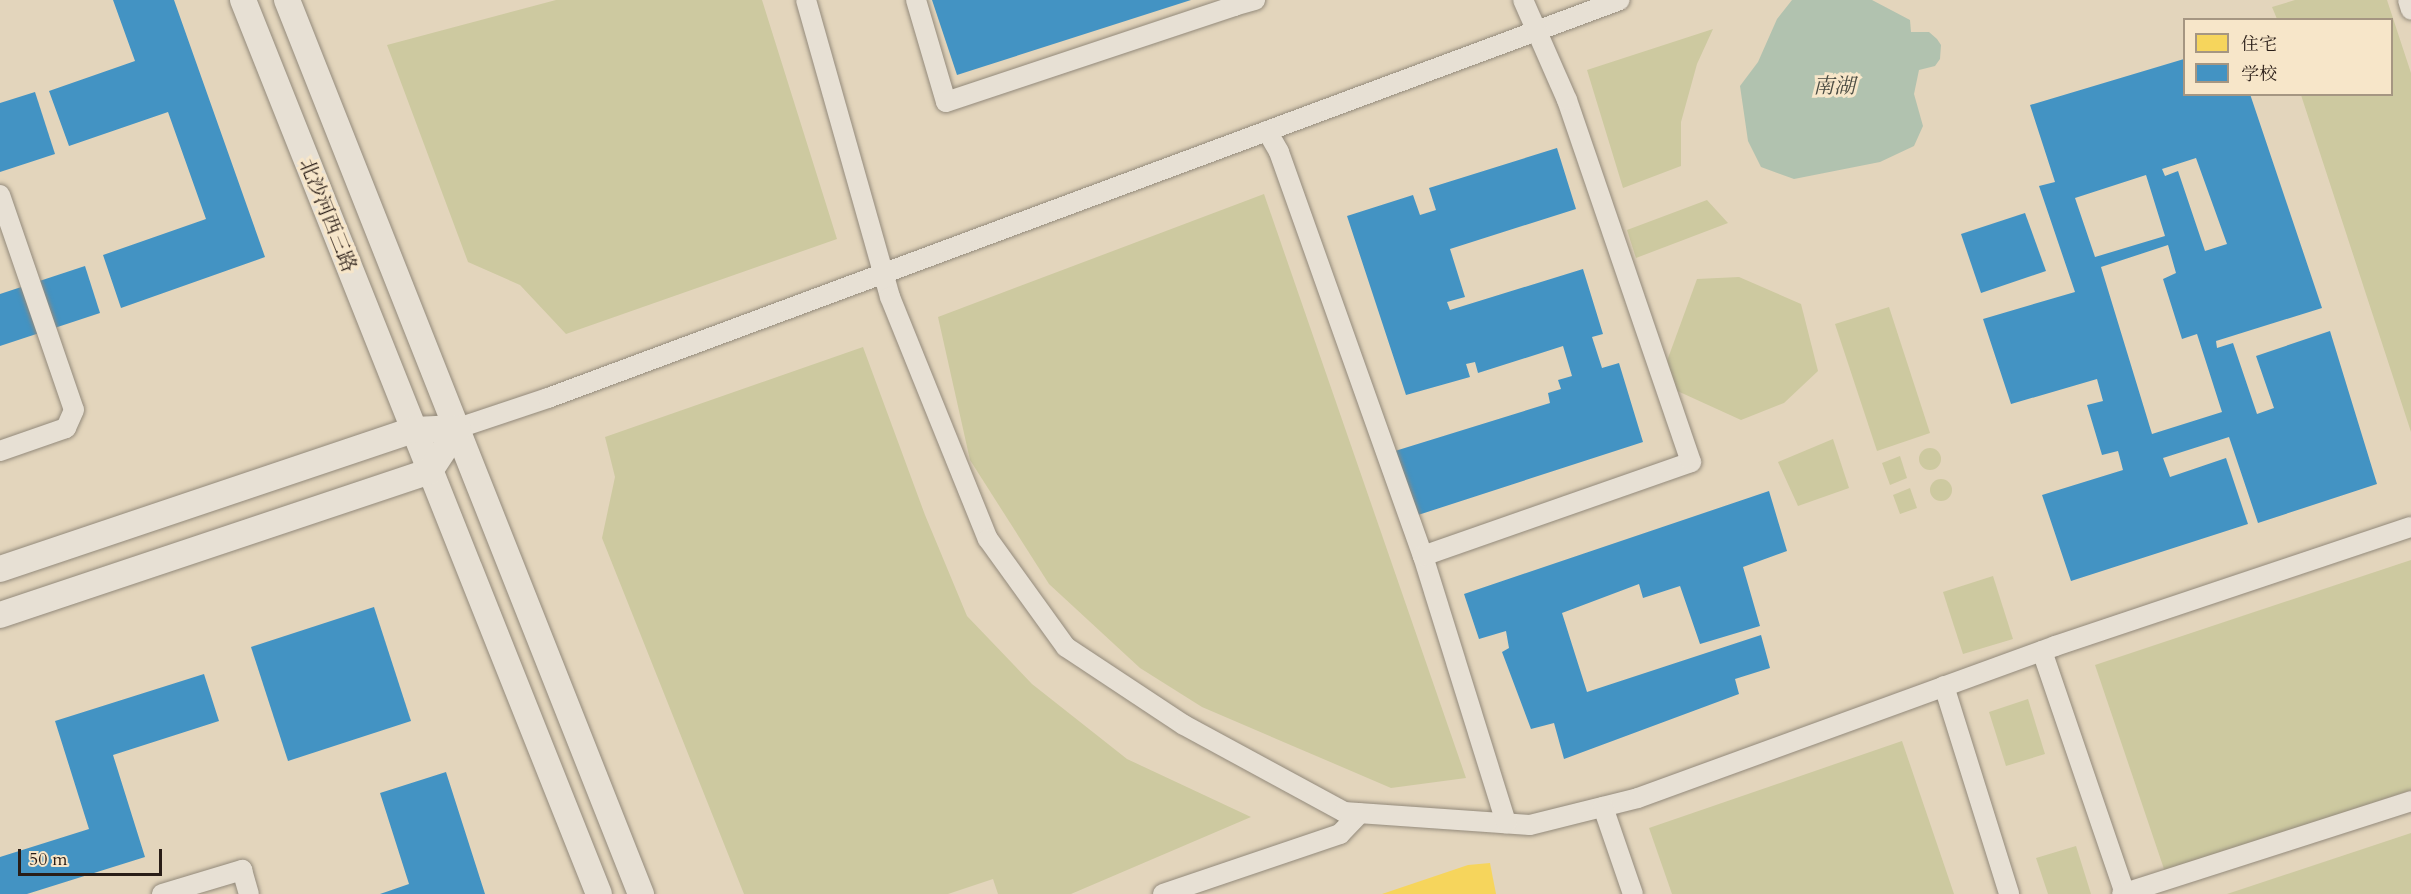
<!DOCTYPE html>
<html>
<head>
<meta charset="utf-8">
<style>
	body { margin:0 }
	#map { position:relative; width:2411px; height:894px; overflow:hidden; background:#e3d5bc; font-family:Cardo,"Noto Serif SC",serif }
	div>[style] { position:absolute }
	.green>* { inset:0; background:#cdc9a0 }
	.round { border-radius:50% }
	.water>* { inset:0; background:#b1c2af }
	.homes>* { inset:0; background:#f6d55c }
	.schools>* { inset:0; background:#4393c3 }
	.roads { filter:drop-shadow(0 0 2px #938a7b) drop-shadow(0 0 2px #938a7b) }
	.minor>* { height:20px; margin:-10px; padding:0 10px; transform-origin:10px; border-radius:10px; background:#e7e0d4 }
	.tertiary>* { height:26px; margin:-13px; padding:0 13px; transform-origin:13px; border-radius:13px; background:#e7e0d4 }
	span { translate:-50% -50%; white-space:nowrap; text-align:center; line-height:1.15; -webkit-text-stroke:6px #f7e6c9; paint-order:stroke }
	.street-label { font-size:20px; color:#291d17 }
	.water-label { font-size:21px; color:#4b4c43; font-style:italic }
	.legend { position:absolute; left:2183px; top:18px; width:210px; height:78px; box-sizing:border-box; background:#f7e6c9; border:2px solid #a59682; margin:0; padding:8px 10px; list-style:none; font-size:18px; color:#291d17 }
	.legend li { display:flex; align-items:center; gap:12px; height:30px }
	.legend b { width:30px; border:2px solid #a59682 }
	.scale { position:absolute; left:18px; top:849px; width:144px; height:27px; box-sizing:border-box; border:3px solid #291d17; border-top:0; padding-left:8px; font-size:18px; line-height:21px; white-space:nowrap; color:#291d17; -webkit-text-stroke:4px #f7e6c9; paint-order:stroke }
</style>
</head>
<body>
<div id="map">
	<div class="green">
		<i style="clip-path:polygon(556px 0,762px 0,837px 239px,566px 334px,520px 285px,468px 262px,387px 45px)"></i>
		<i style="clip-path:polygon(2295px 0,2387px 0,2411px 73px,2411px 432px,2301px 95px,2392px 94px,2392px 20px,2277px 19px,2272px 7px)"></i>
		<i style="clip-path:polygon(1713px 29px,1697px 64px,1681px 122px,1681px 166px,1623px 188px,1587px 70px)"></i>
		<i style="clip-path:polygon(1264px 194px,1466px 778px,1391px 788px,1202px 707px,1140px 668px,1049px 584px,970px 460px,938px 317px)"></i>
		<i style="clip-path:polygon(1707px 200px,1728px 223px,1636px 258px,1627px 230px)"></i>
		<i style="clip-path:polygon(1739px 277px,1801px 304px,1818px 371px,1784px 403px,1741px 420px,1673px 389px,1667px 361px,1697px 279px)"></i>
		<i style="clip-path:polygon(1889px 307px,1930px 433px,1877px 451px,1835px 324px)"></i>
		<i style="clip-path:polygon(863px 347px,925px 515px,967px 616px,1032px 684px,1127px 759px,1251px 817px,1071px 894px,998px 894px,993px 879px,948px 894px,744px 894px,602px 538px,615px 477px,605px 437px)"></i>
		<i style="clip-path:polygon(1833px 439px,1849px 488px,1798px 506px,1778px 462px)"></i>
		<i class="round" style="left:1919px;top:448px;width:22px;height:22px"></i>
		<i style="clip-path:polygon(1900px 456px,1907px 478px,1890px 485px,1882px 463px)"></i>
		<i class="round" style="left:1930px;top:479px;width:22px;height:22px"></i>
		<i style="clip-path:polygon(1910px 488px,1917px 508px,1900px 514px,1893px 495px)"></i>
		<i style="clip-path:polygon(2411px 560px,2411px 790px,2165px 872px,2095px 665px)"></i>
		<i style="clip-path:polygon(1993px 576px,2013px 639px,1963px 654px,1943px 592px)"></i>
		<i style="clip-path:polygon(2028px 699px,2045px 754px,2006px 766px,1989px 712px)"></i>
		<i style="clip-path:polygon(1902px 741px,1954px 894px,1672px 894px,1649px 828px)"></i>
		<i style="clip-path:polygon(2411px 833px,2411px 894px,2227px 894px)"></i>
		<i style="clip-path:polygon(2076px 846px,2091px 894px,2048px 894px,2036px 858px)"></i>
	</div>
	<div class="water">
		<i style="clip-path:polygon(1792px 0,1872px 0,1910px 20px,1911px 32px,1929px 32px,1937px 39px,1941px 45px,1940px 59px,1935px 66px,1919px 70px,1914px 94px,1923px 126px,1914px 146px,1880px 162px,1794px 179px,1761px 167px,1748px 141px,1740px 86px,1758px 62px,1777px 19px)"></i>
	</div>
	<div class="homes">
		<i style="clip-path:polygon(1490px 863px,1496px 894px,1382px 894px,1468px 865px)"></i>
	</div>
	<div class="schools">
		<i style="clip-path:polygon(113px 0,174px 0,265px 257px,121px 308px,103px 255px,206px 219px,168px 112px,69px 146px,49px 91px,135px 61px)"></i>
		<i style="clip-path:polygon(932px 0,1191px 0,957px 75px)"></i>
		<i style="clip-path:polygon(evenodd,2184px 59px,2184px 94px,2250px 94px,2322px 308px,2216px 341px,2217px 348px,2233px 343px,2257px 414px,2274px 408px,2256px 356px,2330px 331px,2377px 484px,2258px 523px,2229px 437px,2163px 458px,2170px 477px,2226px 458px,2248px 524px,2071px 581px,2042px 495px,2123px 470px,2118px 451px,2102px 455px,2087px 405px,2103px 401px,2097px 379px,2011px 404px,1983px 319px,2075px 292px,2039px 186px,2055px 182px,2030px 105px,2184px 59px,2196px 158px,2227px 244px,2205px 251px,2178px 171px,2165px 176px,2162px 169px,2196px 158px,2184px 59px,2146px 175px,2165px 236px,2095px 257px,2075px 198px,2146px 175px,2184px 59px,2168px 245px,2176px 273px,2163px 279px,2182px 339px,2197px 334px,2222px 412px,2152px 434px,2101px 267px,2168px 245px)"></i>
		<i style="clip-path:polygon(35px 92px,55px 154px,0 172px,0 103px)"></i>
		<i style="clip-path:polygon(1557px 148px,1576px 209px,1450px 249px,1465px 297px,1447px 302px,1450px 310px,1583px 269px,1603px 334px,1592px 337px,1602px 368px,1619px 363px,1643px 442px,1415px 516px,1395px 451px,1550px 403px,1548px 393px,1561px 389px,1558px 380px,1572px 376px,1563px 346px,1478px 373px,1475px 362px,1466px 364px,1470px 377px,1406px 395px,1347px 216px,1413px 195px,1420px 215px,1436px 210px,1429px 188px)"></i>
		<i style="clip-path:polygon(2025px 213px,2046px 271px,1981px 293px,1961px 234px)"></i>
		<i style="clip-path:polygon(85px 266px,100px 313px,0 346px,0 294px)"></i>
		<i style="clip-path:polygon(1769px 491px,1787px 551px,1743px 567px,1760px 626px,1700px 644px,1680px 586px,1643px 598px,1639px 584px,1562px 613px,1587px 692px,1761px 635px,1770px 668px,1735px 679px,1739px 694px,1564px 759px,1554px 723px,1531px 729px,1502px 652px,1509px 648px,1506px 631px,1479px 639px,1464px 594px)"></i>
		<i style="clip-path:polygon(374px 607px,411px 721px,288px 761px,251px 647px)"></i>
		<i style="clip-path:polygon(204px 674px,219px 721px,113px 755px,145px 857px,27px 894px,0 894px,0 857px,89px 829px,55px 721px)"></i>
		<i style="clip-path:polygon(446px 772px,485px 894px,380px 894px,409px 884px,380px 793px)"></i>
	</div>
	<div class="roads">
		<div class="minor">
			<i style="left:806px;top:0;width:309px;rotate:74.2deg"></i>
			<i style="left:890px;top:297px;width:261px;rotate:68deg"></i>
			<i style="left:988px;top:539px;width:133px;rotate:54.2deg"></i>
			<i style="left:1066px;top:647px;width:141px;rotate:33.5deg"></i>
			<i style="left:1184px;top:725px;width:182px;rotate:28.5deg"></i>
			<i style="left:1344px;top:812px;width:186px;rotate:4deg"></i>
			<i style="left:1530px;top:825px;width:111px;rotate:-14deg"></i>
			<i style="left:1638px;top:798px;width:444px;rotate:-20deg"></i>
			<i style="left:2055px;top:646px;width:375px;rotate:-18.5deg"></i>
			<i style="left:916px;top:0;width:106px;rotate:73.6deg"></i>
			<i style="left:946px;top:102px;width:304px;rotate:-18.4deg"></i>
			<i style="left:1234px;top:6px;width:6px;rotate:-108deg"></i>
			<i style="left:2408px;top:0;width:10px;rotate:73deg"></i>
			<i style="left:1234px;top:6px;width:22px;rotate:-16deg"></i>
			<i style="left:1267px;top:131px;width:24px;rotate:60deg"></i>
			<i style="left:1279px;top:152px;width:429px;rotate:70.4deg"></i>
			<i style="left:1423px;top:556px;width:280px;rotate:72.7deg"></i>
			<i style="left:0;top:195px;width:227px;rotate:71deg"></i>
			<i style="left:74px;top:410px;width:20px;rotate:114deg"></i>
			<i style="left:66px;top:428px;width:70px;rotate:160.8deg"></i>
			<i style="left:458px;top:428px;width:95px;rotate:-18.4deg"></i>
			<i style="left:548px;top:398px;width:1143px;rotate:-20.37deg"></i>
			<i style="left:1423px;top:556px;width:284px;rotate:-19.3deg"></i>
			<i style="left:1691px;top:462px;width:383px;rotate:-108.9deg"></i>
			<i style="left:1567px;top:100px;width:109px;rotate:-113.7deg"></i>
			<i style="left:2042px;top:651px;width:257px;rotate:71.1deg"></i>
			<i style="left:1944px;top:686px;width:218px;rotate:72.6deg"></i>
			<i style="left:1603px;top:807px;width:92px;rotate:71deg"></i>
			<i style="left:162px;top:894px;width:84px;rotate:-16.7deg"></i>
			<i style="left:242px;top:870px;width:25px;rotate:74deg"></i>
			<i style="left:1163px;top:894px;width:187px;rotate:-18.7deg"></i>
			<i style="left:1340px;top:834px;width:29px;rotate:-46deg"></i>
			<i style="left:2122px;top:894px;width:304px;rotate:-17.8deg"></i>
		</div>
		<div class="tertiary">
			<i style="left:243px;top:0;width:962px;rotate:68.29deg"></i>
			<i style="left:287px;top:0;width:962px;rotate:68.4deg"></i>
			<i style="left:0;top:569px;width:437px;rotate:-18.6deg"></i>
			<i style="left:414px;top:430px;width:44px;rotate:-2.6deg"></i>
			<i style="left:0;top:615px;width:453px;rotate:-18.5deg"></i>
			<i style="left:430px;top:471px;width:51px;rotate:-56.9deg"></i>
		</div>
	</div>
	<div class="street-label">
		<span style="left:328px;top:215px;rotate:68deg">北沙河西三路</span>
	</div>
	<div class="water-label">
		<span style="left:1834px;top:87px">南湖</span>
	</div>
	<ul class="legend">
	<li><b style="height:16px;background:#f6d55c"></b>住宅</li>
	<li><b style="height:16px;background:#4393c3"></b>学校</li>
	</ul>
	<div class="scale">50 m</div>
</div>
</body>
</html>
